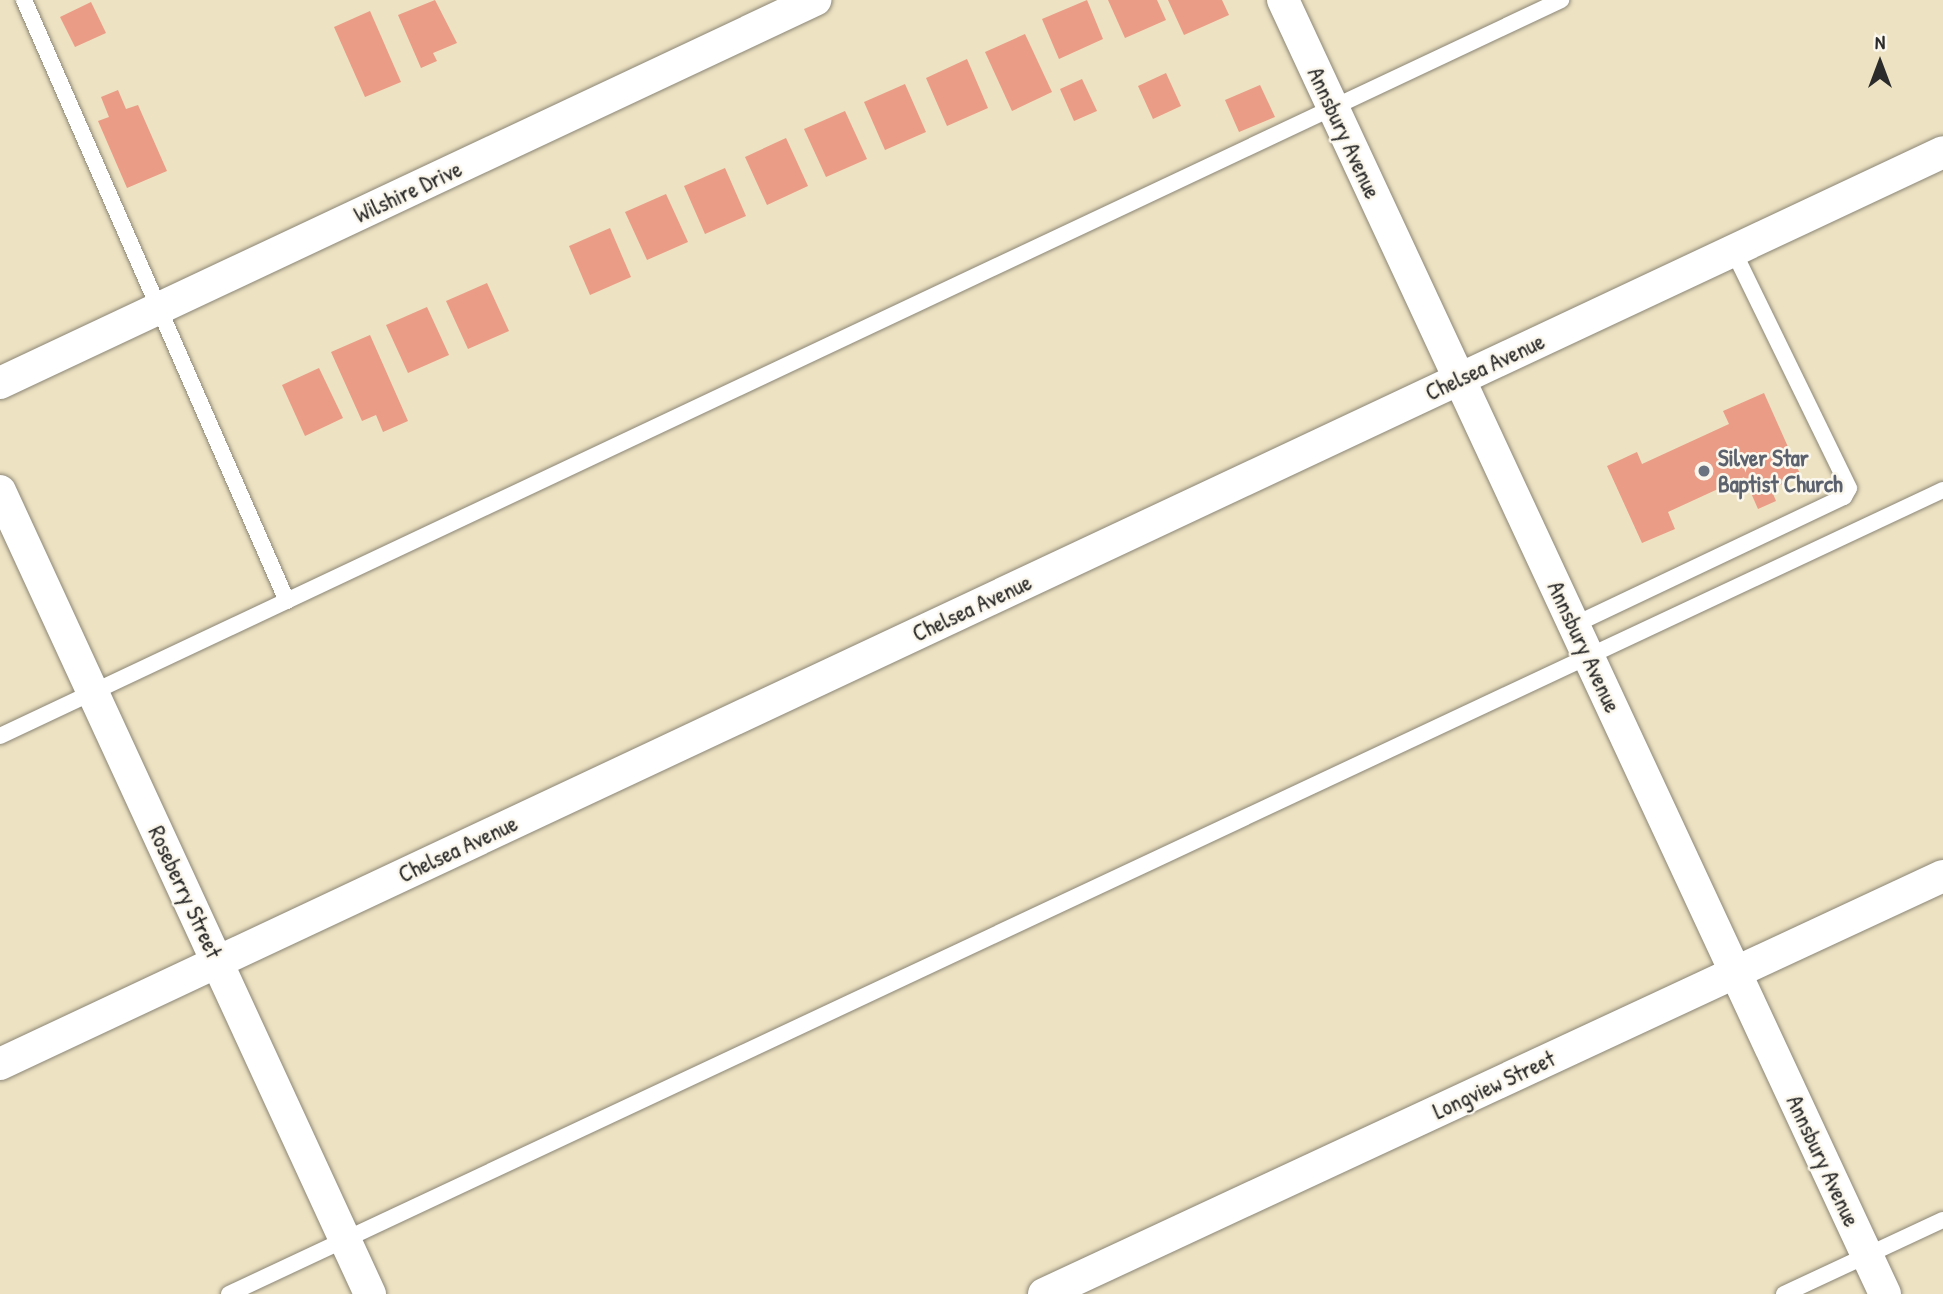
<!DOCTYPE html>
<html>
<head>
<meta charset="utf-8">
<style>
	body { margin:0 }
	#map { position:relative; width:1943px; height:1294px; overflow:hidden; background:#ede2c2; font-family:"Patrick Hand",sans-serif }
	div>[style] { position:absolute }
	.building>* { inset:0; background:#ea9c86 }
	.roads { filter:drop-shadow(0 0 2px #8c8676) drop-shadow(0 0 2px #8c8676) }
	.service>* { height:16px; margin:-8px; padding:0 8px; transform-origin:8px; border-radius:8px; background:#fff }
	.minor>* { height:32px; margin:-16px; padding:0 16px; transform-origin:16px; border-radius:16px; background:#fff }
	.dots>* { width:19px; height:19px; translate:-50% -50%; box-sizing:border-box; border:4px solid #fbf7ec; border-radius:50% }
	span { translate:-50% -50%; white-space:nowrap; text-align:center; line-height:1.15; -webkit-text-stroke:5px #fbf7ec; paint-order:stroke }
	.street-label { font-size:23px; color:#2b2b2b }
	.worship-label { font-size:23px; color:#5b616d; font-weight:700 }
	.left { translate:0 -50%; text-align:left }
	.north { position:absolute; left:1845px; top:28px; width:70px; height:70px; -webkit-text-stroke:5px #fbf7ec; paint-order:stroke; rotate:0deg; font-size:19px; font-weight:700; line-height:28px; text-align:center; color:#2b2b2b }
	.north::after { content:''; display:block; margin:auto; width:24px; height:32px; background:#2b2b2b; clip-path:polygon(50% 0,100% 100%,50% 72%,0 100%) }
</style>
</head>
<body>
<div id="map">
	<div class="building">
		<i style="clip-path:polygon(435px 0,457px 43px,433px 53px,437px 61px,421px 68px,398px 15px)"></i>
		<i style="clip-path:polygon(1087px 0,1103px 39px,1059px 59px,1042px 19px)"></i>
		<i style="clip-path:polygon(1108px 0,1157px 0,1166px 20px,1125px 38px)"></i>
		<i style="clip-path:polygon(1168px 0,1222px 0,1229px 15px,1184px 35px)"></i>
		<i style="clip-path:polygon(91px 2px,106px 33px,75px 47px,60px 17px)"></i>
		<i style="clip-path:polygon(370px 11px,401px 82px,365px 97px,334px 27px)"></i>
		<i style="clip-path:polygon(1025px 34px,1052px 92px,1012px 111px,985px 52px)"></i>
		<i style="clip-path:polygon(967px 59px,988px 108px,947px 126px,926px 78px)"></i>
		<i style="clip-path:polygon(1166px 73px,1181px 106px,1153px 119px,1138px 86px)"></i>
		<i style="clip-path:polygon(1082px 79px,1097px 111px,1074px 121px,1060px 89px)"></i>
		<i style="clip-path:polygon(905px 84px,926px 132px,885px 150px,864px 102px)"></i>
		<i style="clip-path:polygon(1260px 85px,1275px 117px,1239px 132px,1225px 100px)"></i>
		<i style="clip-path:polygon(118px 90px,126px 109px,138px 105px,167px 171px,127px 188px,98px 121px,109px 117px,101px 97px)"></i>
		<i style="clip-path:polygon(845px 111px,867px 159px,826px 177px,804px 129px)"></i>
		<i style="clip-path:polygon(786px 138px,808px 186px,767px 205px,745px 157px)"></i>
		<i style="clip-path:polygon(725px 168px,746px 216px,705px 234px,684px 186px)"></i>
		<i style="clip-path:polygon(666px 194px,688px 242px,647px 260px,625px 212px)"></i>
		<i style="clip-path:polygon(610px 228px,631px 277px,590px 295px,569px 246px)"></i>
		<i style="clip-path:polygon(487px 283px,509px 331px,468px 349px,446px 301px)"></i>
		<i style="clip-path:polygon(427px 307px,449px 355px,408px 373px,386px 325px)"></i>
		<i style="clip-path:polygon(370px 335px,408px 421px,383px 432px,376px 415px,362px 421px,331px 352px)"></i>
		<i style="clip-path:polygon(319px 368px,343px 418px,305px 436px,282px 385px)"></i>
		<i style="clip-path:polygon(1764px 393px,1801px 476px,1771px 489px,1776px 501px,1758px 509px,1744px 477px,1668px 512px,1675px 529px,1642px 543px,1607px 466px,1637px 452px,1642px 464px,1729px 424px,1723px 411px)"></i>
	</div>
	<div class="roads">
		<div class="service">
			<i style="left:24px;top:0;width:656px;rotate:66.37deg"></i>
			<i style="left:1574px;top:625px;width:299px;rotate:-25.4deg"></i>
			<i style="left:1844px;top:497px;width:10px;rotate:-61deg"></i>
			<i style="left:1849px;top:488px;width:265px;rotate:-116deg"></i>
			<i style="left:0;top:736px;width:1726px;rotate:-25.24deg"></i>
			<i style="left:229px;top:1294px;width:1893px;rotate:-25.13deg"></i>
			<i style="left:1784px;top:1294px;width:175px;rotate:-25deg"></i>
		</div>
		<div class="minor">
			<i style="left:1283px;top:0;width:1427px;rotate:65.05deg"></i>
			<i style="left:0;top:383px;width:901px;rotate:-25.17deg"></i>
			<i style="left:0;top:491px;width:884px;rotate:65.26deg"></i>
			<i style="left:0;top:1064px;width:2146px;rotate:-25.14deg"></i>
			<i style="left:1044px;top:1294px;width:991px;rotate:-24.94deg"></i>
		</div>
	</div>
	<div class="dots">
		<i style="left:1704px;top:471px;background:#6b7280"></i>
	</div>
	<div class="street-label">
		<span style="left:1344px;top:133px;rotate:65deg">Annsbury Avenue</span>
		<span style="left:408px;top:192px;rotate:-25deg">Wilshire Drive</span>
		<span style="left:1485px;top:367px;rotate:-25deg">Chelsea Avenue</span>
		<span style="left:972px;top:608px;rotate:-25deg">Chelsea Avenue</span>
		<span style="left:1584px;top:647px;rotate:65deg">Annsbury Avenue</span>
		<span style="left:458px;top:849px;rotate:-25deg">Chelsea Avenue</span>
		<span style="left:185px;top:892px;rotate:65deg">Roseberry Street</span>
		<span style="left:1494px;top:1085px;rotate:-25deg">Longview Street</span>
		<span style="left:1823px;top:1161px;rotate:65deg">Annsbury Avenue</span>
	</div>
	<div class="worship-label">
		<span class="left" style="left:1718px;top:471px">Silver Star<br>Baptist Church</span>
	</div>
	<div class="north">N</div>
</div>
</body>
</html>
